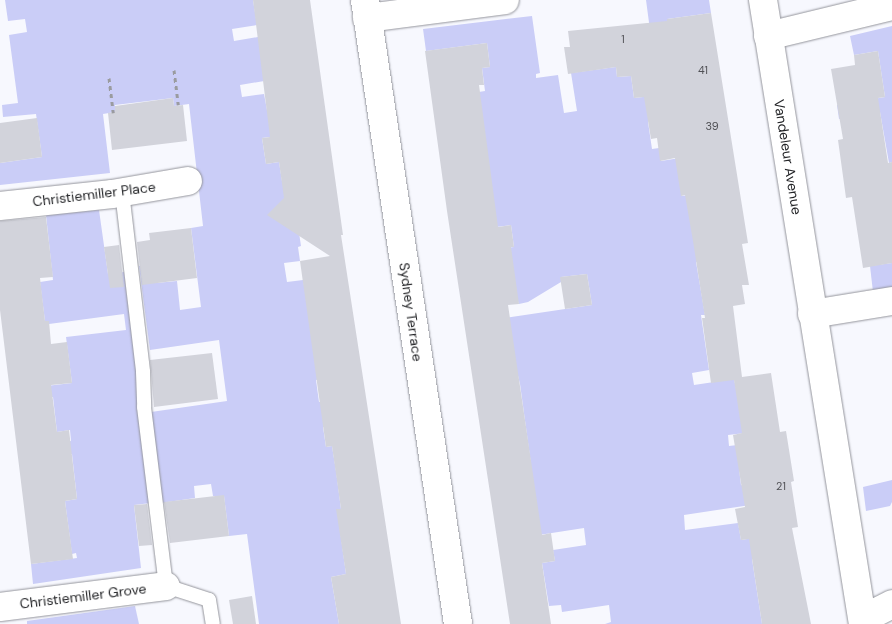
<!DOCTYPE html>
<html>
<head>
<meta charset="utf-8">
<style>
	body { margin:0 }
	#map { position:relative; width:892px; height:624px; overflow:hidden; background:#f7f8fe; font-family:"DM Sans",sans-serif }
	div>[style] { position:absolute }
	.green>* { inset:0; background:#cacdf7 }
	.building>* { inset:0; background:#d2d3db }
	.path>* { height:3px; margin-top:-1.5px; transform-origin:0; background:repeating-linear-gradient(90deg,#9a9b9f 0 4px,transparent 0 8px) }
	.roads { filter:drop-shadow(0 0 1px #94959c) drop-shadow(0 0 1px #94959c) }
	.service>* { height:14px; margin:-7px; padding:0 7px; transform-origin:7px; border-radius:7px; background:#fff }
	.minor>* { height:28px; margin:-14px; padding:0 14px; transform-origin:14px; border-radius:14px; background:#fff }
	span { translate:-50% -50%; white-space:nowrap; text-align:center; line-height:1.15; -webkit-text-stroke:4px #fff; paint-order:stroke }
	.number-label { font-size:11px; color:#505055 }
	.number-label span { -webkit-text-stroke-width:0 }
	.street-label { font-size:14px; color:#242528 }
</style>
</head>
<body>
<div id="map">
	<div class="green">
		<i style="clip-path:polygon(5px 0,253px 0,257px 25px,232px 29px,234px 41px,258px 37px,276px 79px,240px 85px,242px 97px,264px 94px,267px 110px,281px 108px,284px 135px,262px 138px,266px 164px,279px 162px,282px 181px,291px 179px,301px 246px,298px 247px,300px 261px,284px 263px,287px 282px,303px 280px,322px 379px,316px 380px,319px 402px,325px 402px,329px 426px,323px 427px,326px 447px,332px 446px,336px 471px,341px 509px,337px 509px,346px 574px,331px 577px,339px 624px,259px 624px,247px 534px,229px 536px,224px 496px,213px 496px,211px 484px,194px 486px,195px 498px,161px 503px,151px 412px,227px 401px,219px 340px,150px 350px,139px 266px,154px 265px,156px 283px,177px 281px,180px 310px,201px 307px,191px 228px,203px 226px,189px 104px,174px 106px,173px 98px,115px 105px,115px 112px,103px 114px,110px 173px,0 185px,0 163px,42px 157px,36px 114px,3px 117px,2px 105px,18px 103px,9px 35px,27px 32px,25px 19px,8px 21px)"></i>
		<i style="clip-path:polygon(646px 0,709px 0,711px 13px,667px 19px,670px 37px,648px 122px,652px 149px,659px 148px,661px 161px,692px 156px,681px 196px,698px 194px,720px 258px,696px 262px,705px 315px,701px 315px,709px 370px,692px 373px,694px 385px,734px 379px,745px 433px,728px 435px,729px 446px,746px 444px,750px 467px,739px 469px,741px 485px,783px 500px,684px 515px,685px 530px,738px 523px,741px 540px,753px 538px,756px 558px,752px 559px,762px 624px,605px 624px,611px 622px,609px 605px,562px 612px,561px 605px,549px 606px,542px 563px,555px 561px,553px 550px,586px 545px,584px 528px,526px 537px,531px 464px,520px 384px,504px 318px,592px 305px,587px 274px,561px 277px,561px 282px,528px 302px,519px 304px,499px 249px,514px 247px,511px 225px,496px 227px,466px 94px,485px 91px,482px 68px,490px 67px,487px 43px,426px 51px,423px 29px,532px 16px,540px 73px,536px 74px,536px 78px,558px 75px,564px 113px,577px 111px,571px 73px,616px 67px,617px 77px,631px 76px,634px 98px,643px 97px,652px 45px)"></i>
		<i style="clip-path:polygon(892px 26px,892px 162px,889px 163px,880px 112px,839px 119px,837px 105px,885px 97px,878px 51px,854px 55px,850px 36px)"></i>
		<i style="clip-path:polygon(99px 210px,108px 274px,124px 272px,138px 386px,151px 503px,134px 505px,141px 568px,33px 584px,31px 564px,77px 558px,76px 553px,72px 554px,65px 501px,77px 499px,72px 454px,38px 457px,37px 445px,71px 441px,70px 430px,57px 432px,53px 397px,30px 399px,29px 388px,72px 383px,66px 337px,126px 330px,124px 314px,49px 324px,49px 321px,45px 321px,40px 282px,53px 280px,46px 215px)"></i>
		<i style="clip-path:polygon(892px 263px,892px 289px,873px 292px,870px 266px)"></i>
		<i style="clip-path:polygon(892px 480px,892px 502px,890px 506px,866px 511px,863px 487px)"></i>
		<i style="clip-path:polygon(135px 606px,139px 624px,27px 624px,27px 621px)"></i>
	</div>
	<div class="building">
		<i style="clip-path:polygon(253px 0,310px 0,343px 235px,341px 235px,401px 624px,339px 624px,331px 577px,346px 574px,336px 509px,341px 509px,332px 446px,326px 447px,300px 261px,330px 256px,267px 215px,284px 198px,279px 162px,266px 164px,262px 138px,270px 137px)"></i>
		<i style="clip-path:polygon(711px 13px,748px 243px,742px 244px,749px 285px,742px 285px,745px 304px,733px 306px,742px 377px,771px 373px,780px 432px,786px 431px,794px 481px,791px 482px,798px 527px,792px 528px,811px 624px,762px 624px,749px 539px,741px 540px,735px 509px,745px 507px,733px 435px,742px 433px,734px 380px,711px 383px,702px 318px,705px 318px,693px 241px,685px 195px,681px 196px,675px 158px,660px 161px,657px 138px,651px 139px,644px 97px,634px 98px,631px 76px,617px 77px,616px 67px,568px 74px,564px 47px,570px 47px,568px 31px,667px 21px,667px 19px)"></i>
		<i style="clip-path:polygon(487px 43px,490px 67px,482px 68px,484px 85px,479px 85px,498px 227px,511px 225px,514px 247px,511px 247px,519px 304px,508px 305px,542px 535px,551px 533px,555px 561px,542px 563px,551px 624px,510px 624px,447px 211px,425px 51px)"></i>
		<i style="clip-path:polygon(878px 51px,885px 97px,878px 98px,888px 163px,892px 162px,892px 263px,863px 268px,852px 197px,846px 198px,838px 140px,843px 139px,831px 69px,855px 65px,854px 55px)"></i>
		<i style="clip-path:polygon(173px 98px,174px 106px,183px 105px,187px 141px,112px 150px,108px 113px,115px 112px,115px 106px)"></i>
		<i style="clip-path:polygon(37px 118px,42px 157px,0 163px,0 123px)"></i>
		<i style="clip-path:polygon(46px 217px,53px 277px,40px 278px,45px 321px,49px 321px,51px 344px,67px 342px,72px 383px,51px 385px,57px 432px,69px 430px,77px 499px,65px 501px,73px 559px,31px 564px,0 310px,0 221px)"></i>
		<i style="clip-path:polygon(191px 228px,197px 278px,142px 285px,137px 242px,150px 240px,149px 233px)"></i>
		<i style="clip-path:polygon(119px 245px,124px 287px,110px 288px,104px 247px)"></i>
		<i style="clip-path:polygon(587px 274px,592px 305px,565px 309px,560px 277px)"></i>
		<i style="clip-path:polygon(212px 353px,218px 399px,154px 407px,150px 360px)"></i>
		<i style="clip-path:polygon(224px 495px,229px 536px,170px 543px,164px 502px)"></i>
		<i style="clip-path:polygon(147px 504px,152px 545px,139px 546px,134px 505px)"></i>
		<i style="clip-path:polygon(252px 596px,256px 624px,233px 624px,229px 600px)"></i>
	</div>
	<div class="path">
		<i style="left:174px;top:70px;width:35px;rotate:83deg"></i>
		<i style="left:109px;top:78px;width:35px;rotate:83deg"></i>
	</div>
	<div class="roads">
		<div class="service">
			<i style="left:122px;top:192px;width:181px;rotate:83.3deg"></i>
			<i style="left:143px;top:372px;width:35px;rotate:88deg"></i>
			<i style="left:144px;top:407px;width:180px;rotate:83deg"></i>
			<i style="left:166px;top:586px;width:45px;rotate:18deg"></i>
			<i style="left:209px;top:600px;width:24px;rotate:81deg"></i>
		</div>
		<div class="minor">
			<i style="left:365px;top:0;width:631px;rotate:81.52deg"></i>
			<i style="left:763px;top:0;width:632px;rotate:80.9deg"></i>
			<i style="left:367px;top:18px;width:139px;rotate:-7.4deg"></i>
			<i style="left:768px;top:36px;width:128px;rotate:-13.6deg"></i>
			<i style="left:0;top:206px;width:113px;rotate:-6.1deg"></i>
			<i style="left:112px;top:194px;width:77px;rotate:-9.7deg"></i>
			<i style="left:812px;top:314px;width:81px;rotate:-9.2deg"></i>
			<i style="left:0;top:607px;width:167px;rotate:-7.2deg"></i>
			<i style="left:863px;top:619px;width:33px;rotate:-27deg"></i>
		</div>
	</div>
	<div class="number-label">
		<span style="left:623px;top:39px">1</span>
		<span style="left:703px;top:70px">41</span>
		<span style="left:712px;top:126px">39</span>
		<span style="left:781px;top:486px">21</span>
	</div>
	<div class="street-label">
		<span style="left:788px;top:157px;rotate:81deg">Vandeleur Avenue</span>
		<span style="left:94px;top:194px;rotate:-7deg">Christiemiller Place</span>
		<span style="left:411px;top:312px;rotate:82deg">Sydney Terrace</span>
		<span style="left:83px;top:596px;rotate:-7deg">Christiemiller Grove</span>
	</div>
</div>
</body>
</html>
